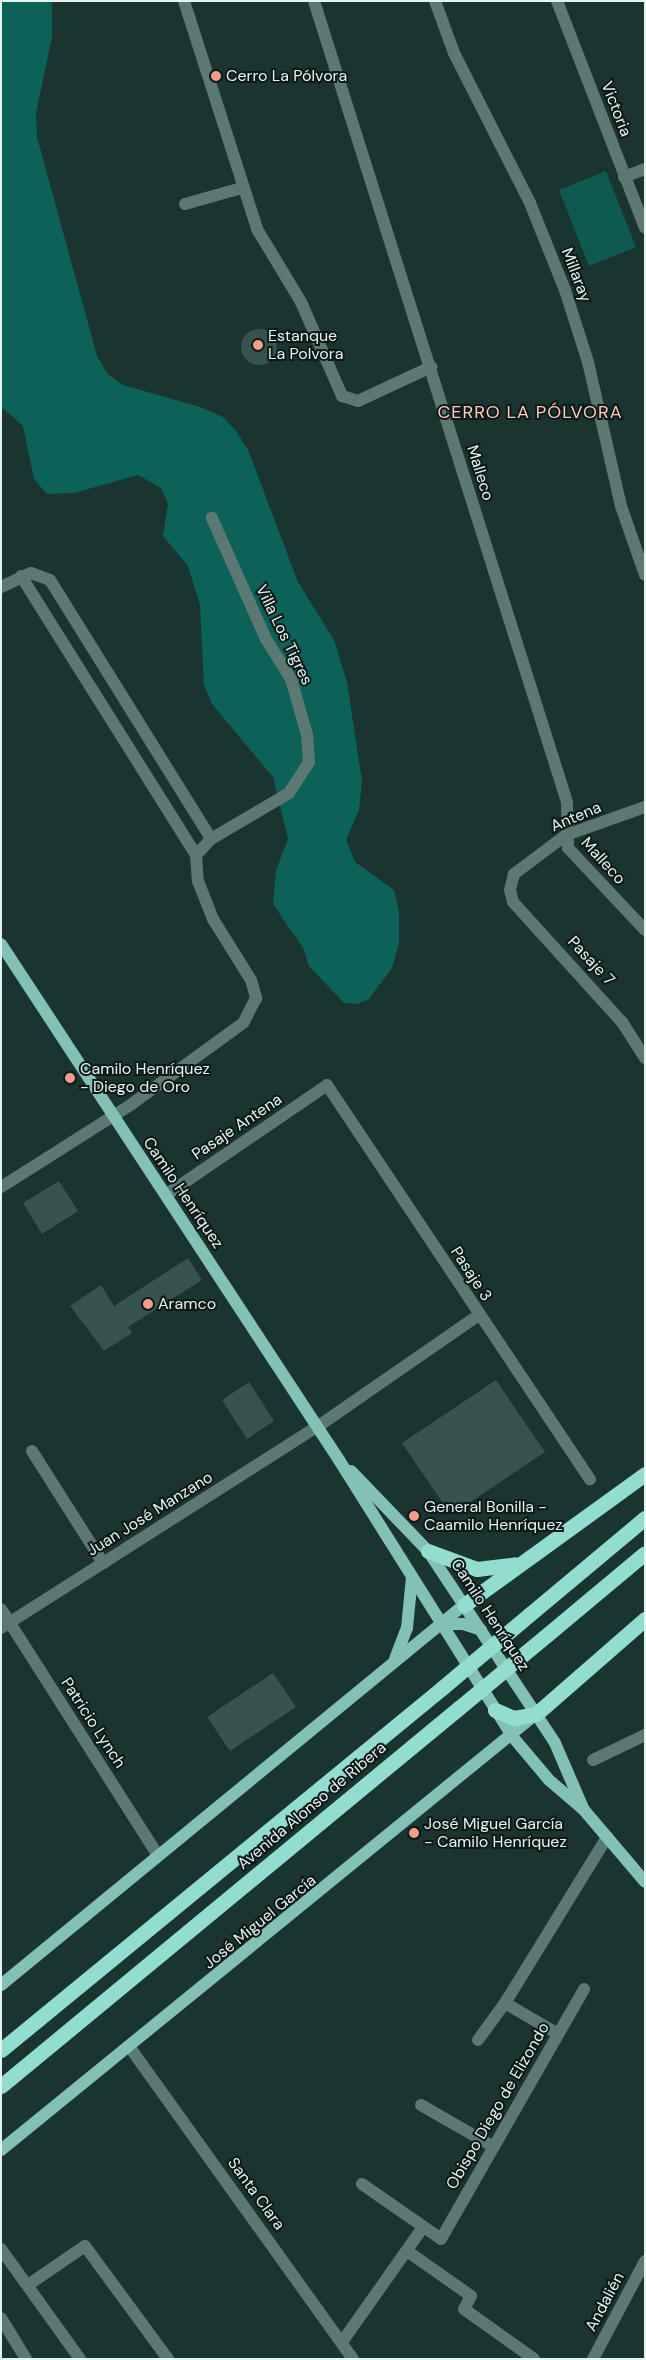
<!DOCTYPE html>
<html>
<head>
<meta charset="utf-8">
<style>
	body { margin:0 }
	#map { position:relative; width:646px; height:2360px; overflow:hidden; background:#1a3430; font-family:"DM Sans",sans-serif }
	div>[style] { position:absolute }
	.green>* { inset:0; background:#0f5a50 }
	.forest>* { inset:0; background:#0c6258 }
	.building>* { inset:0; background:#37534e }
	.round { border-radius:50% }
	.minor>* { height:12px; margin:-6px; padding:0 6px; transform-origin:6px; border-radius:6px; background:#5b7872 }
	.major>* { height:12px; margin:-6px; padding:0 6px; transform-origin:6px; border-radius:6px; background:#83c0b5 }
	.highway>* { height:15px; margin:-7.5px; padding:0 7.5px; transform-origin:7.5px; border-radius:7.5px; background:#92ddcf }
	.highway-bridge>* { height:15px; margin:-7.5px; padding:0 7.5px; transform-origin:7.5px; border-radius:7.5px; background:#92ddcf }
	.dots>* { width:14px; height:14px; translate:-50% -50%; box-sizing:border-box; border:2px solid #0e1917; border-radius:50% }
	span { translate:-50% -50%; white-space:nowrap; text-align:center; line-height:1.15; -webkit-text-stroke:4px #0e1917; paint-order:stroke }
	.poi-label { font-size:16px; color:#e4f4f0 }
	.left { translate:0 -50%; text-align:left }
	.street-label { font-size:16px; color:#e4f4f0 }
	.neighbourhood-label { font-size:18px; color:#fdcabf; letter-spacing:1px }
	.frame { position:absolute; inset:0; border:2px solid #e4f4f0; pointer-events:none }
</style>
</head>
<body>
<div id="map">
	<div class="green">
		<i style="clip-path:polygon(606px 171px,636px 247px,589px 266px,559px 190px)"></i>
	</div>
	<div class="forest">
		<i style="clip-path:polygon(1px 1px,52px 1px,52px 37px,36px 113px,37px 137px,97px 356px,107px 373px,123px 385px,200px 407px,223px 417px,236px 431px,248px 450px,298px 582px,334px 640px,347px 682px,362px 781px,359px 810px,346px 840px,355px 862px,394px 890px,399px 911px,399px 943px,392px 968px,368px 1000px,356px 1004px,344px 1003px,309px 966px,303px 948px,273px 904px,276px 870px,288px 839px,273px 777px,212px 704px,204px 685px,200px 605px,188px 566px,163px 536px,168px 504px,161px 488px,138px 475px,74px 493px,47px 494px,34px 479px,23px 426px,1px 407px)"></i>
	</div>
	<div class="building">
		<i class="round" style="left:241px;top:329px;width:36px;height:36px"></i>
		<i style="clip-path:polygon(59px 1181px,78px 1211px,42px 1234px,23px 1203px)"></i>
		<i style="clip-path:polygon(188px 1258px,202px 1280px,128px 1327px,132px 1333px,104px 1351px,70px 1306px,101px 1285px,114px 1306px)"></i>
		<i style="clip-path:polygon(496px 1380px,545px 1452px,451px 1515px,402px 1443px)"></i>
		<i style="clip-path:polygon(249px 1382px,274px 1421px,247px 1439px,222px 1400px)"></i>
		<i style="clip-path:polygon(273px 1673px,296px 1707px,230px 1751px,207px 1717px)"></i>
	</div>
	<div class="minor">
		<i style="left:184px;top:1px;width:239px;rotate:72.2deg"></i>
		<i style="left:257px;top:229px;width:85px;rotate:58.9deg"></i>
		<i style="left:301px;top:302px;width:103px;rotate:66.4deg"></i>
		<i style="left:342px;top:396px;width:17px;rotate:17deg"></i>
		<i style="left:358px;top:401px;width:81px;rotate:-25deg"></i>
		<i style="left:314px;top:1px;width:840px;rotate:72.47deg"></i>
		<i style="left:567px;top:802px;width:46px;rotate:88.8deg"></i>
		<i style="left:568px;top:848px;width:112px;rotate:46.8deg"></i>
		<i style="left:435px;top:1px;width:55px;rotate:69.9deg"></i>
		<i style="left:454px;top:53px;width:168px;rotate:63.1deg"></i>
		<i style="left:530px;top:203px;width:94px;rotate:68.1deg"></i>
		<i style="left:565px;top:290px;width:76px;rotate:72.3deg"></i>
		<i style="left:588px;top:362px;width:148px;rotate:77.1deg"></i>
		<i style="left:621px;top:506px;width:73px;rotate:70.8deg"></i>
		<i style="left:557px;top:1px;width:243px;rotate:68.8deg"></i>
		<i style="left:624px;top:177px;width:22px;rotate:-21deg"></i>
		<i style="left:185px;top:204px;width:59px;rotate:-15.7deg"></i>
		<i style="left:21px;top:576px;width:329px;rotate:57.9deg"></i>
		<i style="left:1px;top:587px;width:33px;rotate:-25deg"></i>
		<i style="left:31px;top:573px;width:20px;rotate:20deg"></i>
		<i style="left:50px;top:580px;width:305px;rotate:58.1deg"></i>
		<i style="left:211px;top:839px;width:22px;rotate:133deg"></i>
		<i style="left:196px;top:855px;width:26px;rotate:86deg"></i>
		<i style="left:198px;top:881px;width:41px;rotate:68.5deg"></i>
		<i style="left:213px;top:919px;width:72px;rotate:58.1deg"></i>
		<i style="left:251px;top:980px;width:19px;rotate:74deg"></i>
		<i style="left:256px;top:998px;width:28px;rotate:117deg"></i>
		<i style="left:243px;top:1023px;width:137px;rotate:143.9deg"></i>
		<i style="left:132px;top:1104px;width:155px;rotate:147.6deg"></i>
		<i style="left:645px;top:807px;width:84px;rotate:160.5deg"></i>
		<i style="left:566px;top:835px;width:65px;rotate:143.1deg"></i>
		<i style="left:514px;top:874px;width:16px;rotate:104deg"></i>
		<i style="left:510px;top:890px;width:12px;rotate:76deg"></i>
		<i style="left:513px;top:902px;width:162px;rotate:47.8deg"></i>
		<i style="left:622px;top:1022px;width:43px;rotate:57.4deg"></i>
		<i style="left:211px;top:839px;width:91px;rotate:-30.5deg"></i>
		<i style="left:289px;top:793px;width:37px;rotate:-57deg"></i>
		<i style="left:309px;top:762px;width:27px;rotate:-94deg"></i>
		<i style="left:307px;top:735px;width:58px;rotate:-105.9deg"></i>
		<i style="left:291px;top:679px;width:47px;rotate:-122deg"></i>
		<i style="left:266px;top:639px;width:133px;rotate:-114.1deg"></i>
		<i style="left:166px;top:1195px;width:195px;rotate:-34.3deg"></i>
		<i style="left:327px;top:1085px;width:474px;rotate:56.3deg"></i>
		<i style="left:32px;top:1451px;width:133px;rotate:57.6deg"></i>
		<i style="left:1px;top:1609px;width:292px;rotate:57.5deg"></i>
		<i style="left:1px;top:1628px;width:375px;rotate:-32.5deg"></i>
		<i style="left:317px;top:1427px;width:197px;rotate:-34.7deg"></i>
		<i style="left:593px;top:1760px;width:58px;rotate:-25.7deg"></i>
		<i style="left:558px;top:2034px;width:61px;rotate:-149.7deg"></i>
		<i style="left:505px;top:2003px;width:195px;rotate:-58.4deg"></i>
		<i style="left:478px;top:2040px;width:46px;rotate:-53.9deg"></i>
		<i style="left:131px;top:2049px;width:381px;rotate:54.4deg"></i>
		<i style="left:421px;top:2105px;width:84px;rotate:29.9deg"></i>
		<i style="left:362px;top:2184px;width:96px;rotate:34.8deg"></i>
		<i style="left:441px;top:2239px;width:288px;rotate:-60.2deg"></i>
		<i style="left:1px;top:2249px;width:135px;rotate:54.3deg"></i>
		<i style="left:407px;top:2251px;width:78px;rotate:35.1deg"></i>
		<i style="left:471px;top:2296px;width:15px;rotate:118deg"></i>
		<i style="left:464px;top:2309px;width:86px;rotate:35.5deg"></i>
		<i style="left:28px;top:2285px;width:69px;rotate:-34.4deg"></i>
		<i style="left:85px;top:2246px;width:140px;rotate:53.7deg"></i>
		<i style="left:1px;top:2318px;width:48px;rotate:58.6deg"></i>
		<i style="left:342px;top:2342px;width:141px;rotate:-54.8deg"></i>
		<i style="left:593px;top:2359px;width:111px;rotate:-62deg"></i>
	</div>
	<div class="major">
		<i style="left:1px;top:944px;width:617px;rotate:56.77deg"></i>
		<i style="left:339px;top:1460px;width:326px;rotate:57.9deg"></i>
		<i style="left:512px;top:1736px;width:57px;rotate:49.9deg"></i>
		<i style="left:549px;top:1780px;width:46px;rotate:40.6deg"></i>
		<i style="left:584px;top:1810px;width:94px;rotate:49.7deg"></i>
		<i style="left:351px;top:1471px;width:111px;rotate:46.1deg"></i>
		<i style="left:428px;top:1551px;width:230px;rotate:56.5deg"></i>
		<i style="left:555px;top:1743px;width:71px;rotate:66.7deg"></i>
		<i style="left:442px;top:1624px;width:21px"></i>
		<i style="left:463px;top:1624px;width:19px;rotate:18deg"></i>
		<i style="left:395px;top:1659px;width:33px;rotate:-69deg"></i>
		<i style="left:407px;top:1628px;width:51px;rotate:-84.4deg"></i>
		<i style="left:1px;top:1985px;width:599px;rotate:-39.38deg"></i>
		<i style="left:1px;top:2150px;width:690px;rotate:-39.18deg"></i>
	</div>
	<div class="highway">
		<i style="left:428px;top:1551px;width:52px;rotate:20.2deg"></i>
		<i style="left:477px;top:1569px;width:38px;rotate:-7deg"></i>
		<i style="left:464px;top:1605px;width:223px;rotate:-35.9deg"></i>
		<i style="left:530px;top:1614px;width:150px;rotate:-39.9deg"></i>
		<i style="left:548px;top:1634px;width:126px;rotate:-39.9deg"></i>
		<i style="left:495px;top:1710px;width:21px;rotate:23deg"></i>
		<i style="left:514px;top:1718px;width:22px;rotate:-10deg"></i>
		<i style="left:536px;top:1714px;width:145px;rotate:-41.1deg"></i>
		<i style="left:1px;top:2050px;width:571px;rotate:-39.38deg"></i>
		<i style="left:1px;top:2086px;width:595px;rotate:-39.55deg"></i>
	</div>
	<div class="highway-bridge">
		<i style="left:442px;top:1688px;width:115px;rotate:-40.1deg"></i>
		<i style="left:460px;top:1707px;width:114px;rotate:-39.7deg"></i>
	</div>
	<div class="dots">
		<i style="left:216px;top:76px;background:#f49d8c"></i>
		<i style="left:258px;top:345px;background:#f49d8c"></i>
		<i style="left:70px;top:1078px;background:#f49d8c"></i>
		<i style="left:148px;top:1304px;background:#f49d8c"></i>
		<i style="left:414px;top:1516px;background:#f49d8c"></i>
		<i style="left:414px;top:1833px;background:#f49d8c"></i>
	</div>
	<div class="poi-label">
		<span class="left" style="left:226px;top:76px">Cerro La Pólvora</span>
		<span class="left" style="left:268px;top:345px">Estanque<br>La Polvora</span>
		<span class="left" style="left:80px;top:1078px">Camilo Henríquez<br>- Diego de Oro</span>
		<span class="left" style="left:158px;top:1304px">Aramco</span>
		<span class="left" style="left:424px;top:1516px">General Bonilla -<br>Caamilo Henríquez</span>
		<span class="left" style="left:424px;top:1833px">José Miguel García<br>- Camilo Henríquez</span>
	</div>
	<div class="street-label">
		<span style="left:616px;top:109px;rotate:69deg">Victoria</span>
		<span style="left:576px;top:275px;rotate:69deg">Millaray</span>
		<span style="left:480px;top:473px;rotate:73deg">Malleco</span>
		<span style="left:284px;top:635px;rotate:64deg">Villa Los Tigres</span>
		<span style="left:576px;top:817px;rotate:-23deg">Antena</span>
		<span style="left:603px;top:861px;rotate:48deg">Malleco</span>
		<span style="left:591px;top:961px;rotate:47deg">Pasaje 7</span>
		<span style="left:237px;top:1127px;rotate:-34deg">Pasaje Antena</span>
		<span style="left:183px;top:1193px;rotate:56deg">Camilo Henríquez</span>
		<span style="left:471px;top:1274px;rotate:57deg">Pasaje 3</span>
		<span style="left:150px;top:1514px;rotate:-32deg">Juan José Manzano</span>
		<span style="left:490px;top:1615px;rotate:57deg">Camilo Henríquez</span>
		<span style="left:93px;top:1723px;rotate:57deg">Patricio Lynch</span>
		<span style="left:312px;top:1806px;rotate:-40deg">Avenida Alonso de Ribera</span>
		<span style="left:260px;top:1922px;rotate:-39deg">José Miguel García</span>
		<span style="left:498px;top:2106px;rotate:-60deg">Obispo Diego de Elizondo</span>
		<span style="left:256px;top:2194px;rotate:54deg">Santa Clara</span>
		<span style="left:605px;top:2302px;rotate:-62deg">Andalién</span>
	</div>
	<div class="neighbourhood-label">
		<span style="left:530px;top:412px">CERRO LA PÓLVORA</span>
	</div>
	<div class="frame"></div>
</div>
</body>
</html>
